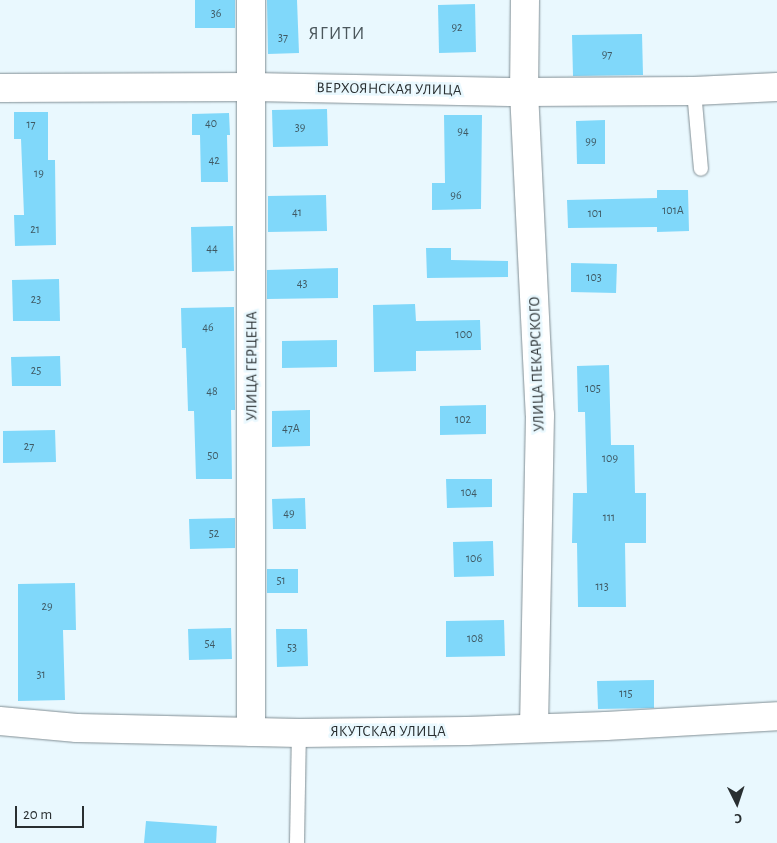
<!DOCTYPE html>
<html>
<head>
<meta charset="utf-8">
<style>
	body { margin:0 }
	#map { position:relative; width:777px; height:843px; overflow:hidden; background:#e9f8fe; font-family:"Alegreya Sans",sans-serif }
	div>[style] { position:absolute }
	.building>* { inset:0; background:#80d8fa }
	.roads { filter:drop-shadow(0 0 1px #818e94) drop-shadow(0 0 1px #818e94) }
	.service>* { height:14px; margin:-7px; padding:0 7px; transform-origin:7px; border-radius:7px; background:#fff }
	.minor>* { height:28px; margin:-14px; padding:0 14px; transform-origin:14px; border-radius:14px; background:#fff }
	span { translate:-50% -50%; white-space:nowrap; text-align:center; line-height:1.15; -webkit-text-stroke:5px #e9f8fe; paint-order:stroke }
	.number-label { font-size:12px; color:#3f5963 }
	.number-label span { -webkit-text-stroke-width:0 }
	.street-label { font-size:15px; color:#292f31 }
	.quarter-label { font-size:18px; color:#4b575c; letter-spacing:1px }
	.north { position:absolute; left:712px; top:778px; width:50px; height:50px; -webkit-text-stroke:4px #e9f8fe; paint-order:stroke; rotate:176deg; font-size:14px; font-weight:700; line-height:20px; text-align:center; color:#292f31 }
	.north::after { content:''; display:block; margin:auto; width:18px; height:22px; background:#292f31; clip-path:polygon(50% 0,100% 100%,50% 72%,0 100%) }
	.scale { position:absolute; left:15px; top:806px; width:69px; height:22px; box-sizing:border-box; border:2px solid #292f31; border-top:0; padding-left:6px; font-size:15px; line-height:18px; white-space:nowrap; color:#292f31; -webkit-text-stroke:4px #e9f8fe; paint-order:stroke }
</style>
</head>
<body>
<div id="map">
	<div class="building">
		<i style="clip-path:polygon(195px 0,235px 0,235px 28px,195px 28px)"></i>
		<i style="clip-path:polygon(267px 0,297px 0,299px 53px,268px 54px)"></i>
		<i style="clip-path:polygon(475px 4px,476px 52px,439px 53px,438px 5px)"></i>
		<i style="clip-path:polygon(642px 34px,643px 75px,573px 76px,572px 35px)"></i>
		<i style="clip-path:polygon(327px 109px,328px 146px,273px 147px,272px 110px)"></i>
		<i style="clip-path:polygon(14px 112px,48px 112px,48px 160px,55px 160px,56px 245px,15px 246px,14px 215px,24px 215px,21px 139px,14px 139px)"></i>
		<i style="clip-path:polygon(229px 113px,230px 135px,227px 135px,228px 182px,201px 182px,200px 135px,192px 135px,192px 114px)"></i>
		<i style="clip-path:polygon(444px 115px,482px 115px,481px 209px,432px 210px,432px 183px,445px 183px)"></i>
		<i style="clip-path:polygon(605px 120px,605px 164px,577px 164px,576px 121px)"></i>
		<i style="clip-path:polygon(657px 190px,688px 190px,689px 231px,657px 232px,657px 227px,568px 228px,567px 200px,657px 198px)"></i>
		<i style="clip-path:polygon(326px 195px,327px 231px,268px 232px,268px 196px)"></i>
		<i style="clip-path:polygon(233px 226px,234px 271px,192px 272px,191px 227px)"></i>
		<i style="clip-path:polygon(426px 248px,451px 248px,451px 260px,508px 261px,508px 277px,427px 278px)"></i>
		<i style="clip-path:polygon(571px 263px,617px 264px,616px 293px,571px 292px)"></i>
		<i style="clip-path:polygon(338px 268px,338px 298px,267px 299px,267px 270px)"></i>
		<i style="clip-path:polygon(59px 279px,60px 321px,13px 321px,12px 280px)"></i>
		<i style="clip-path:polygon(415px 304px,416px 321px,480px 320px,481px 350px,416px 351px,416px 371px,374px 372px,373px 305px)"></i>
		<i style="clip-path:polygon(234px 307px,235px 410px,231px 410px,232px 479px,196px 479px,194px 411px,188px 411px,186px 348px,182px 348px,181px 308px)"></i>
		<i style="clip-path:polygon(337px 340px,337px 367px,282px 368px,282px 341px)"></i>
		<i style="clip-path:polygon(60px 356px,61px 386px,12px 386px,11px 357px)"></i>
		<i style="clip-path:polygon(609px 365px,611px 445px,634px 445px,635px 493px,646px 493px,646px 543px,625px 543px,626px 607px,578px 607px,577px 543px,572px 543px,573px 493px,587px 493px,585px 412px,578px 412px,577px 366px)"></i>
		<i style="clip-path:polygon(486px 405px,486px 434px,440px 435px,440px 406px)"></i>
		<i style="clip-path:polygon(310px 410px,310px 446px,272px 447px,272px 411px)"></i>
		<i style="clip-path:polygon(55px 430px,56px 462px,3px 463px,3px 431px)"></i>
		<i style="clip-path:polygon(446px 479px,492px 479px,492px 507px,447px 508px)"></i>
		<i style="clip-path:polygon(305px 498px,306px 529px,273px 529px,272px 499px)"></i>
		<i style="clip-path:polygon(235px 518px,235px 548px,190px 549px,189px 519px)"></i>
		<i style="clip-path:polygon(493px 541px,494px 576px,454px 577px,453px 542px)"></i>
		<i style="clip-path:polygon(267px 569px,298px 569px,298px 593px,267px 593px)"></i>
		<i style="clip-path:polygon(75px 583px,76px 630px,63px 630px,65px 700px,18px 701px,18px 584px)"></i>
		<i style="clip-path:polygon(504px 620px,505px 656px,446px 657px,446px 621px)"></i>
		<i style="clip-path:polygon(231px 628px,232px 659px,189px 660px,188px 629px)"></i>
		<i style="clip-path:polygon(276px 629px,307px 629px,308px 666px,277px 667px)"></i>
		<i style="clip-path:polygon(654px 680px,654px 708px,598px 709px,597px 681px)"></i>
		<i style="clip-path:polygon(146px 821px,217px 826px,216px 843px,144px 843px)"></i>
	</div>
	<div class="roads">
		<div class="service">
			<i style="left:694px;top:91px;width:78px;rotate:84.9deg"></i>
			<i style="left:297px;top:843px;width:110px;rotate:-89deg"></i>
		</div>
		<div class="minor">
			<i style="left:251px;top:0;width:732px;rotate:90deg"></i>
			<i style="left:525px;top:0;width:92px;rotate:90.6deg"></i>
			<i style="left:524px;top:92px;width:323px;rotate:87.2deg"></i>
			<i style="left:540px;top:415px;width:312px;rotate:91.1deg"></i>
			<i style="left:0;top:88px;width:252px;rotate:-0.2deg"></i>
			<i style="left:252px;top:87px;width:272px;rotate:1.1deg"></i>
			<i style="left:524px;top:92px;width:170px;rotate:-0.3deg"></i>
			<i style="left:694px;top:91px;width:83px;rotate:-2.8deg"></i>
			<i style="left:0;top:721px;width:77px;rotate:5.2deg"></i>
			<i style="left:77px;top:728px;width:222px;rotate:1.3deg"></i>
			<i style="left:299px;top:733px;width:168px;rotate:-0.7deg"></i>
			<i style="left:467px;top:731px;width:139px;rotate:-2.1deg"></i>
			<i style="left:606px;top:726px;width:171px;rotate:-3.3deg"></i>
		</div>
	</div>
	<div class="number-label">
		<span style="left:216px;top:14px">36</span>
		<span style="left:457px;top:28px">92</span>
		<span style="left:283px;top:38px">37</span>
		<span style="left:607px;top:55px">97</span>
		<span style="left:211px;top:124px">40</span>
		<span style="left:31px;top:125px">17</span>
		<span style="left:300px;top:128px">39</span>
		<span style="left:463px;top:132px">94</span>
		<span style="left:591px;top:142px">99</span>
		<span style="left:214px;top:161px">42</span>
		<span style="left:39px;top:174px">19</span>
		<span style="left:456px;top:196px">96</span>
		<span style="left:673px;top:211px">101А</span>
		<span style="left:297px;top:213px">41</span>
		<span style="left:595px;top:214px">101</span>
		<span style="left:35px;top:230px">21</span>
		<span style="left:212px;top:249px">44</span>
		<span style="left:594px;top:278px">103</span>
		<span style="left:302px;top:284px">43</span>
		<span style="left:36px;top:300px">23</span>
		<span style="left:208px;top:328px">46</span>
		<span style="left:464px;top:335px">100</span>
		<span style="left:36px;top:371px">25</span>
		<span style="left:593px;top:389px">105</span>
		<span style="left:212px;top:392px">48</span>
		<span style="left:463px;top:420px">102</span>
		<span style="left:291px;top:429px">47А</span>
		<span style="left:29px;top:447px">27</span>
		<span style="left:213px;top:456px">50</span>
		<span style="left:610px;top:459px">109</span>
		<span style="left:469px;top:493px">104</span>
		<span style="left:289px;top:514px">49</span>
		<span style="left:609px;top:518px">111</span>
		<span style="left:214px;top:534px">52</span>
		<span style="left:474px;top:559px">106</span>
		<span style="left:281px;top:581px">51</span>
		<span style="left:602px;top:587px">113</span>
		<span style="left:47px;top:607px">29</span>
		<span style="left:475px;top:639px">108</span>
		<span style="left:210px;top:644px">54</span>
		<span style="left:292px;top:648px">53</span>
		<span style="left:41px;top:675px">31</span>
		<span style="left:626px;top:694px">115</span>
	</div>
	<div class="street-label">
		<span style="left:389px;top:89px;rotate:1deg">ВЕРХОЯНСКАЯ УЛИЦА</span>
		<span style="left:537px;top:364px;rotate:-92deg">УЛИЦА ПЕКАРСКОГО</span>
		<span style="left:252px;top:366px;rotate:-90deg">УЛИЦА ГЕРЦЕНА</span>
		<span style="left:388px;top:732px">ЯКУТСКАЯ УЛИЦА</span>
	</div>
	<div class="quarter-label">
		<span style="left:337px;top:34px">ЯГИТИ</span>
	</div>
	<div class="north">С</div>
	<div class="scale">20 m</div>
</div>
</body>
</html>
